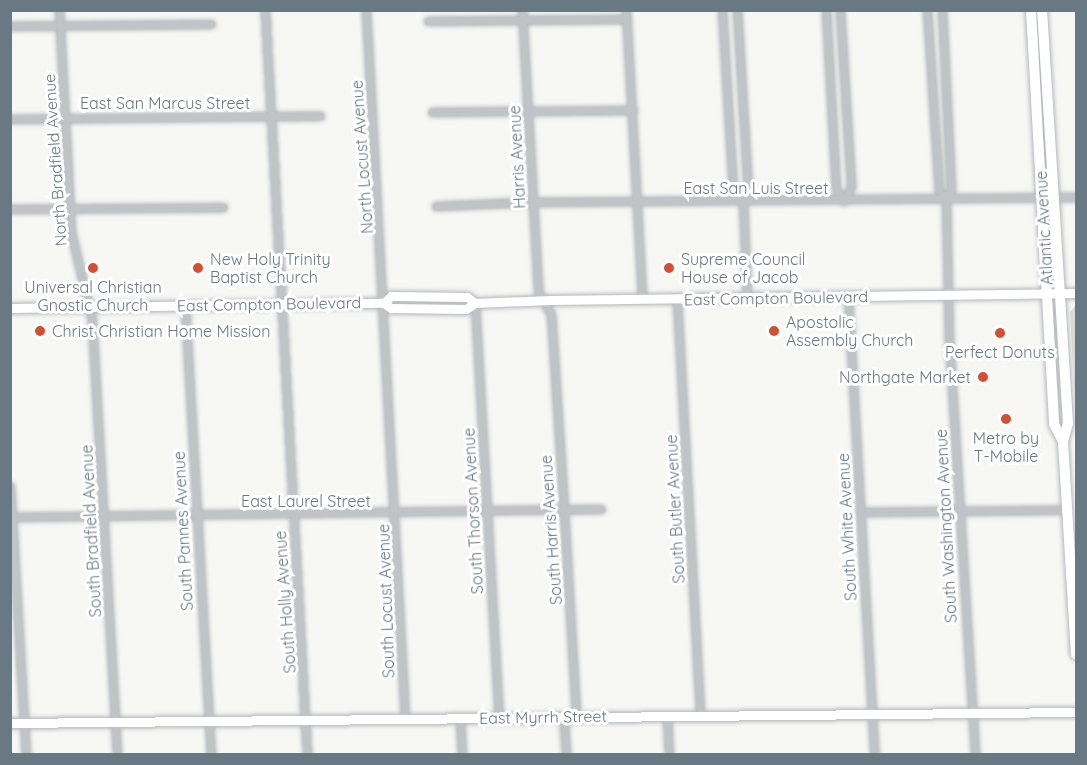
<!DOCTYPE html>
<html>
<head>
<meta charset="utf-8">
<style>
	body { margin:0 }
	#map { position:relative; width:1087px; height:765px; overflow:hidden; background:#f7f7f4; font-family:Quicksand,sans-serif }
	div>[style] { position:absolute }
	.green>* { inset:0; background:#d9ddd5 }
	.roads { filter:drop-shadow(0 0 2px #b3b8bc) drop-shadow(0 0 2px #b3b8bc) }
	.street>* { height:7px; margin:-3.5px; padding:0 3.5px; transform-origin:3.5px; border-radius:3.5px; background:#c0c4c7 }
	.secondary>* { height:9px; margin:-4.5px; padding:0 4.5px; transform-origin:4.5px; border-radius:4.5px; background:#fff }
	.primary>* { height:10px; margin:-5px; padding:0 5px; transform-origin:5px; border-radius:5px; background:#fff }
	.dots>* { width:16px; height:16px; translate:-50% -50%; box-sizing:border-box; border:3px solid #fff; border-radius:50% }
	span { translate:-50% -50%; white-space:nowrap; text-align:center; line-height:1.15; -webkit-text-stroke:6px #fff; paint-order:stroke }
	.street-label { font-size:16px; color:#687983 }
	.poi-label { font-size:16px; color:#687983 }
	.left { translate:0 -50%; text-align:left }
	.right { translate:-100% -50%; text-align:right }
	.frame { position:absolute; inset:0; border:12px solid #687983; pointer-events:none }
</style>
</head>
<body>
<div id="map">
	<div class="green">
		<i style="clip-path:polygon(1076px 305px,1076px 424px,1070px 312px)"></i>
	</div>
	<div class="roads">
		<div class="street">
			<i style="left:59px;top:10px;width:222px;rotate:86.9deg"></i>
			<i style="left:71px;top:232px;width:90px;rotate:76.6deg"></i>
			<i style="left:92px;top:320px;width:435px;rotate:86.7deg"></i>
			<i style="left:265px;top:10px;width:745px;rotate:86.77deg"></i>
			<i style="left:366px;top:10px;width:709px;rotate:86.85deg"></i>
			<i style="left:522px;top:10px;width:281px;rotate:86.7deg"></i>
			<i style="left:538px;top:291px;width:26px;rotate:61deg"></i>
			<i style="left:551px;top:314px;width:197px;rotate:86.2deg"></i>
			<i style="left:564px;top:511px;width:201px;rotate:86.6deg"></i>
			<i style="left:576px;top:712px;width:17px;rotate:135deg"></i>
			<i style="left:564px;top:724px;width:30px;rotate:86deg"></i>
			<i style="left:626px;top:10px;width:289px;rotate:86.8deg"></i>
			<i style="left:722px;top:10px;width:179px;rotate:86.5deg"></i>
			<i style="left:733px;top:189px;width:16px;rotate:52deg"></i>
			<i style="left:737px;top:10px;width:178px;rotate:86.5deg"></i>
			<i style="left:748px;top:188px;width:15px;rotate:110deg"></i>
			<i style="left:743px;top:202px;width:97px;rotate:87.6deg"></i>
			<i style="left:826px;top:10px;width:179px;rotate:86.8deg"></i>
			<i style="left:836px;top:189px;width:14px;rotate:56deg"></i>
			<i style="left:840px;top:10px;width:177px;rotate:86.4deg"></i>
			<i style="left:851px;top:187px;width:16px;rotate:117deg"></i>
			<i style="left:927px;top:10px;width:181px;rotate:86.2deg"></i>
			<i style="left:939px;top:191px;width:10px;rotate:45deg"></i>
			<i style="left:942px;top:10px;width:180px;rotate:87.1deg"></i>
			<i style="left:951px;top:190px;width:9px;rotate:122deg"></i>
			<i style="left:946px;top:198px;width:141px;rotate:88.8deg"></i>
			<i style="left:949px;top:339px;width:416px;rotate:86.4deg"></i>
			<i style="left:428px;top:21px;width:199px;rotate:-0.6deg"></i>
			<i style="left:10px;top:26px;width:201px;rotate:-0.6deg"></i>
			<i style="left:432px;top:112px;width:201px;rotate:-0.6deg"></i>
			<i style="left:10px;top:119px;width:310px;rotate:-0.6deg"></i>
			<i style="left:436px;top:206px;width:97px;rotate:-2.4deg"></i>
			<i style="left:533px;top:202px;width:543px;rotate:-0.53deg"></i>
			<i style="left:10px;top:209px;width:213px;rotate:-0.5deg"></i>
			<i style="left:848px;top:297px;width:458px;rotate:86.7deg"></i>
			<i style="left:677px;top:300px;width:417px;rotate:86.8deg"></i>
			<i style="left:475px;top:303px;width:415px;rotate:86.7deg"></i>
			<i style="left:185px;top:305px;width:450px;rotate:86.7deg"></i>
			<i style="left:10px;top:486px;width:268px;rotate:86.6deg"></i>
			<i style="left:860px;top:512px;width:208px;rotate:-0.6deg"></i>
			<i style="left:10px;top:517px;width:591px;rotate:-0.78deg"></i>
			<i style="left:667px;top:716px;width:38px;rotate:87deg"></i>
			<i style="left:460px;top:719px;width:35px;rotate:87deg"></i>
		</div>
		<div class="secondary">
			<i style="left:384px;top:303px;width:10px;rotate:-45deg"></i>
			<i style="left:391px;top:296px;width:76px;rotate:0.8deg"></i>
			<i style="left:467px;top:297px;width:10px;rotate:37deg"></i>
			<i style="left:10px;top:308px;width:374px;rotate:-0.8deg"></i>
			<i style="left:384px;top:303px;width:9px;rotate:36deg"></i>
			<i style="left:391px;top:308px;width:75px;rotate:0.8deg"></i>
			<i style="left:466px;top:309px;width:11px;rotate:-34deg"></i>
			<i style="left:475px;top:303px;width:75px;rotate:-2.3deg"></i>
			<i style="left:550px;top:300px;width:526px;rotate:-0.76deg"></i>
			<i style="left:10px;top:723px;width:1066px;rotate:-0.59deg"></i>
		</div>
		<div class="primary">
			<i style="left:1031px;top:10px;width:415px;rotate:86.8deg"></i>
			<i style="left:1054px;top:424px;width:20px;rotate:63deg"></i>
			<i style="left:1042px;top:10px;width:414px;rotate:86.4deg"></i>
			<i style="left:1068px;top:423px;width:20px;rotate:105deg"></i>
			<i style="left:1063px;top:442px;width:213px;rotate:86.5deg"></i>
		</div>
	</div>
	<div class="dots">
		<i style="left:93px;top:268px;background:#d84e33"></i>
		<i style="left:198px;top:268px;background:#d84e33"></i>
		<i style="left:669px;top:268px;background:#d84e33"></i>
		<i style="left:40px;top:331px;background:#d84e33"></i>
		<i style="left:774px;top:331px;background:#d84e33"></i>
		<i style="left:1000px;top:333px;background:#d84e33"></i>
		<i style="left:983px;top:377px;background:#d84e33"></i>
		<i style="left:1006px;top:419px;background:#d84e33"></i>
	</div>
	<div class="street-label">
		<span style="left:165px;top:103px">East San Marcus Street</span>
		<span style="left:362px;top:157px;rotate:-94deg">North Locust Avenue</span>
		<span style="left:517px;top:157px;rotate:-93deg">Harris Avenue</span>
		<span style="left:55px;top:160px;rotate:-94deg">North Bradfield Avenue</span>
		<span style="left:756px;top:188px">East San Luis Street</span>
		<span style="left:1044px;top:228px;rotate:-93deg">Atlantic Avenue</span>
		<span style="left:776px;top:298px;rotate:-1deg">East Compton Boulevard</span>
		<span style="left:269px;top:304px;rotate:-1deg">East Compton Boulevard</span>
		<span style="left:306px;top:501px">East Laurel Street</span>
		<span style="left:675px;top:509px;rotate:-93deg">South Butler Avenue</span>
		<span style="left:473px;top:511px;rotate:-93deg">South Thorson Avenue</span>
		<span style="left:946px;top:526px;rotate:-93deg">South Washington Avenue</span>
		<span style="left:847px;top:527px;rotate:-93deg">South White Avenue</span>
		<span style="left:551px;top:530px;rotate:-94deg">South Harris Avenue</span>
		<span style="left:91px;top:531px;rotate:-93deg">South Bradfield Avenue</span>
		<span style="left:183px;top:531px;rotate:-93deg">South Pannes Avenue</span>
		<span style="left:386px;top:601px;rotate:-92deg">South Locust Avenue</span>
		<span style="left:285px;top:602px;rotate:-94deg">South Holly Avenue</span>
		<span style="left:543px;top:717px;rotate:-1deg">East Myrrh Street</span>
	</div>
	<div class="poi-label">
		<span class="left" style="left:210px;top:268px">New Holy Trinity<br>Baptist Church</span>
		<span class="left" style="left:681px;top:268px">Supreme Council<br>House of Jacob</span>
		<span style="left:93px;top:296px">Universal Christian<br>Gnostic Church</span>
		<span class="left" style="left:786px;top:331px">Apostolic<br>Assembly Church</span>
		<span class="left" style="left:52px;top:331px">Christ Christian Home Mission</span>
		<span style="left:1000px;top:352px">Perfect Donuts</span>
		<span class="right" style="left:971px;top:377px">Northgate Market</span>
		<span style="left:1006px;top:447px">Metro by<br>T-Mobile</span>
	</div>
	<div class="frame"></div>
</div>
</body>
</html>
